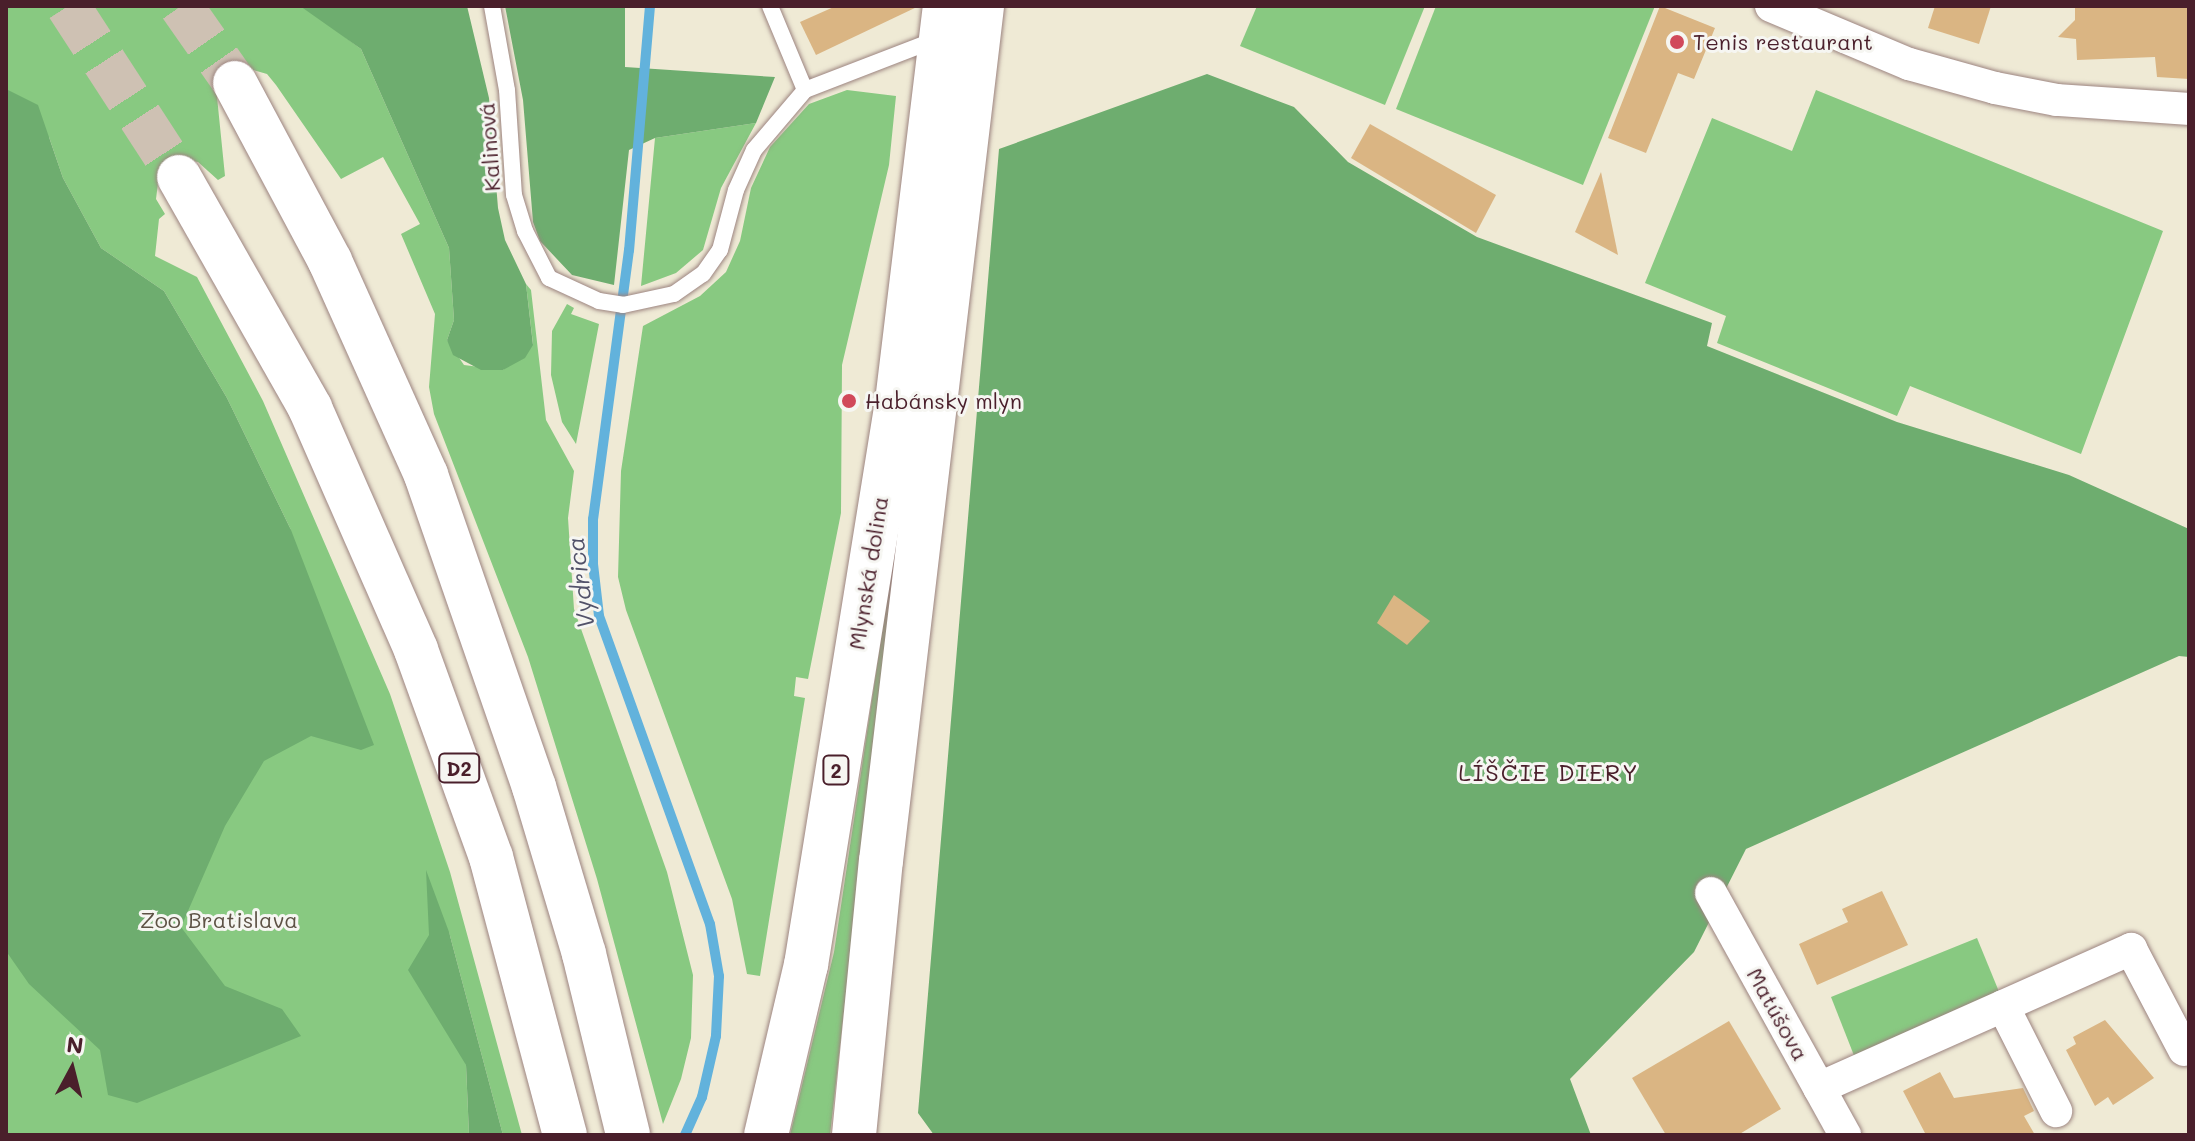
<!DOCTYPE html>
<html>
<head>
<meta charset="utf-8">
<style>
	body { margin:0 }
	#map { position:relative; width:2195px; height:1141px; overflow:hidden; background:#efead5; font-family:Mali,sans-serif }
	div>[style] { position:absolute }
	.green>* { inset:0; background:#88c981 }
	.forest>* { inset:0; background:#6ead6f }
	.stream>* { height:10px; margin:-5px; padding:0 5px; transform-origin:5px; border-radius:5px; background:#62b2dc }
	.building>* { inset:0; background:#dab583 }
	.motorway-tunnel>* { height:44px; margin-top:-22px; transform-origin:0; background:repeating-linear-gradient(90deg,#cec1b3 0 44px,transparent 0 66px) }
	.roads { filter:drop-shadow(0 0 2px #9c8480) drop-shadow(0 0 2px #9c8480) }
	.service>* { height:16px; margin:-8px; padding:0 8px; transform-origin:8px; border-radius:8px; background:#fff }
	.minor>* { height:32px; margin:-16px; padding:0 16px; transform-origin:16px; border-radius:16px; background:#fff }
	.primary>* { height:44px; margin:-22px; padding:0 22px; transform-origin:22px; border-radius:22px; background:#fff }
	.motorway>* { height:44px; margin:-22px; padding:0 22px; transform-origin:22px; border-radius:22px; background:#fff }
	.dots>* { width:22px; height:22px; translate:-50% -50%; box-sizing:border-box; border:4px solid #f6f6f2; border-radius:50% }
	span { translate:-50% -50%; white-space:nowrap; text-align:center; line-height:1.15; -webkit-text-stroke:6px #f6f6f2; paint-order:stroke }
	.shield-label span { padding:2px 6px; background:#f6f6f2; border:2px solid; border-radius:6px; -webkit-text-stroke-width:0 }
	.shield-label { font-size:20px; color:#4a1f2b; font-weight:700 }
	.poi-label { font-size:22px; color:#4a1f2b }
	.left { translate:0 -50%; text-align:left }
	.street-label { font-size:22px; color:#4a1f2b }
	.park-label { font-size:22px; color:#5d5245 }
	.water-label { font-size:24px; color:#525269; font-style:italic }
	.neighbourhood-label { font-size:24px; color:#4a1f2b; letter-spacing:2px }
	.frame { position:absolute; inset:0; border:8px solid #4a1f2b; pointer-events:none }
	.north { position:absolute; left:32px; top:1029px; width:80px; height:80px; -webkit-text-stroke:6px #f6f6f2; paint-order:stroke; rotate:7deg; font-size:22px; font-weight:700; line-height:32px; text-align:center; color:#4a1f2b }
	.north::after { content:''; display:block; margin:auto; width:28px; height:36px; background:#4a1f2b; clip-path:polygon(50% 0,100% 100%,50% 72%,0 100%) }
</style>
</head>
<body>
<div id="map">
	<div class="green">
		<i style="clip-path:polygon(evenodd,6px 6px,419px 6px,326px 23px,361px 49px,449px 248px,454px 320px,447px 340px,464px 365px,503px 370px,533px 344px,526px 284px,531px 290px,546px 420px,574px 471px,568px 518px,574px 609px,667px 872px,693px 975px,691px 1038px,681px 1079px,663px 1124px,597px 879px,528px 657px,434px 414px,429px 387px,435px 314px,401px 234px,420px 224px,383px 157px,341px 179px,276px 85px,267px 74px,243px 67px,216px 87px,225px 176px,218px 180px,198px 162px,186px 160px,159px 175px,156px 199px,165px 214px,159px 219px,155px 256px,197px 277px,263px 401px,390px 694px,450px 872px,522px 1135px,503px 1135px,449px 932px,466px 1065px,469px 1135px,6px 1135px,6px 6px,49px 137px,63px 178px,101px 248px,164px 291px,227px 398px,291px 530px,52px 184px,49px 137px)"></i>
		<i style="clip-path:polygon(1257px 6px,1425px 6px,1385px 105px,1240px 46px)"></i>
		<i style="clip-path:polygon(1436px 6px,1655px 6px,1583px 185px,1396px 109px)"></i>
		<i style="clip-path:polygon(847px 90px,896px 96px,889px 165px,842px 365px,841px 513px,808px 679px,796px 677px,794px 696px,805px 698px,760px 976px,747px 974px,732px 899px,626px 610px,618px 577px,621px 471px,643px 326px,700px 296px,726px 272px,740px 241px,751px 188px,770px 147px,809px 104px)"></i>
		<i style="clip-path:polygon(1816px 90px,2163px 231px,2081px 454px,1910px 386px,1897px 416px,1717px 343px,1726px 316px,1645px 283px,1712px 118px,1792px 151px)"></i>
		<i style="clip-path:polygon(756px 123px,721px 188px,703px 250px,676px 273px,641px 286px,655px 138px)"></i>
		<i style="clip-path:polygon(567px 304px,574px 308px,571px 314px,599px 324px,576px 444px,562px 422px,551px 375px,552px 331px)"></i>
		<i style="clip-path:polygon(901px 507px,830px 1135px,790px 1135px,834px 952px)"></i>
		<i style="clip-path:polygon(1977px 938px,2002px 999px,1855px 1058px,1831px 997px)"></i>
	</div>
	<div class="forest">
		<i style="clip-path:polygon(300px 6px,467px 6px,489px 98px,498px 208px,505px 240px,526px 284px,533px 345px,525px 358px,503px 370px,481px 370px,453px 355px,447px 340px,454px 320px,449px 248px,361px 49px)"></i>
		<i style="clip-path:polygon(505px 6px,625px 6px,625px 67px,775px 77px,756px 123px,655px 138px,629px 150px,614px 285px,572px 275px,540px 241px,533px 222px,523px 100px)"></i>
		<i style="clip-path:polygon(1207px 74px,1294px 107px,1348px 162px,1477px 237px,1712px 323px,1707px 346px,1897px 422px,2069px 475px,2189px 529px,2189px 657px,2179px 656px,1746px 849px,1694px 952px,1570px 1079px,1591px 1135px,934px 1135px,918px 1113px,999px 149px)"></i>
		<i style="clip-path:polygon(6px 89px,38px 105px,63px 178px,101px 248px,164px 291px,227px 398px,291px 530px,374px 745px,361px 750px,311px 736px,264px 761px,225px 826px,181px 927px,225px 986px,282px 1009px,301px 1036px,137px 1103px,108px 1095px,100px 1050px,29px 984px,6px 951px)"></i>
		<i style="clip-path:polygon(426px 870px,449px 932px,503px 1135px,469px 1135px,466px 1065px,408px 970px,429px 935px)"></i>
	</div>
	<div class="stream">
		<i style="left:650px;top:6px;width:245px;rotate:94.9deg"></i>
		<i style="left:629px;top:250px;width:271px;rotate:97.6deg"></i>
		<i style="left:593px;top:519px;width:45px;rotate:90deg"></i>
		<i style="left:593px;top:564px;width:52px;rotate:83.4deg"></i>
		<i style="left:599px;top:616px;width:327px;rotate:70.2deg"></i>
		<i style="left:710px;top:924px;width:53px;rotate:80.2deg"></i>
		<i style="left:719px;top:976px;width:60px;rotate:92.9deg"></i>
		<i style="left:716px;top:1036px;width:63px;rotate:102.9deg"></i>
		<i style="left:702px;top:1097px;width:42px;rotate:114.1deg"></i>
	</div>
	<div class="building">
		<i style="clip-path:polygon(836px 6px,919px 6px,816px 55px,800px 22px)"></i>
		<i style="clip-path:polygon(1660px 6px,1715px 28px,1694px 79px,1678px 73px,1646px 153px,1608px 138px)"></i>
		<i style="clip-path:polygon(1935px 6px,1991px 6px,1979px 44px,1928px 28px)"></i>
		<i style="clip-path:polygon(2189px 6px,2189px 79px,2157px 77px,2155px 57px,2077px 60px,2076px 39px,2058px 37px,2075px 20px,2075px 8px)"></i>
		<i style="clip-path:polygon(1370px 124px,1496px 195px,1476px 233px,1351px 158px)"></i>
		<i style="clip-path:polygon(1601px 172px,1618px 255px,1575px 232px)"></i>
		<i style="clip-path:polygon(1394px 595px,1430px 621px,1407px 645px,1377px 623px)"></i>
		<i style="clip-path:polygon(1882px 891px,1908px 945px,1817px 985px,1799px 944px,1848px 922px,1842px 909px)"></i>
		<i style="clip-path:polygon(2105px 1020px,2154px 1078px,2113px 1105px,2108px 1097px,2095px 1106px,2066px 1050px,2076px 1044px,2073px 1037px)"></i>
		<i style="clip-path:polygon(1729px 1021px,1781px 1109px,1738px 1135px,1666px 1135px,1632px 1078px)"></i>
		<i style="clip-path:polygon(1940px 1072px,1954px 1098px,2023px 1088px,2034px 1111px,2024px 1116px,2035px 1135px,1926px 1135px,1903px 1091px)"></i>
	</div>
	<div class="motorway-tunnel">
		<i style="left:68px;top:6px;width:204px;rotate:57deg"></i>
		<i style="left:181px;top:6px;width:94px;rotate:55deg"></i>
	</div>
	<div class="roads">
		<div class="service">
			<i style="left:492px;top:6px;width:85px;rotate:79.9deg"></i>
			<i style="left:507px;top:90px;width:105px;rotate:86.2deg"></i>
			<i style="left:514px;top:195px;width:38px;rotate:73deg"></i>
			<i style="left:525px;top:231px;width:53px;rotate:62.9deg"></i>
			<i style="left:549px;top:278px;width:55px;rotate:24.7deg"></i>
			<i style="left:599px;top:301px;width:24px;rotate:9deg"></i>
			<i style="left:623px;top:305px;width:52px;rotate:-12.2deg"></i>
			<i style="left:674px;top:294px;width:35px;rotate:-35deg"></i>
			<i style="left:703px;top:274px;width:29px;rotate:-55deg"></i>
			<i style="left:720px;top:250px;width:62px;rotate:-75.1deg"></i>
			<i style="left:736px;top:190px;width:44px;rotate:-65.8deg"></i>
			<i style="left:754px;top:150px;width:79px;rotate:-49.6deg"></i>
			<i style="left:805px;top:90px;width:142px;rotate:-21.1deg"></i>
			<i style="left:770px;top:6px;width:91px;rotate:67.4deg"></i>
		</div>
		<div class="minor">
			<i style="left:1771px;top:6px;width:150px;rotate:22.8deg"></i>
			<i style="left:1909px;top:64px;width:89px;rotate:15.6deg"></i>
			<i style="left:1995px;top:88px;width:63px;rotate:11deg"></i>
			<i style="left:2057px;top:100px;width:132px;rotate:3.9deg"></i>
			<i style="left:1711px;top:893px;width:277px;rotate:61deg"></i>
			<i style="left:2003px;top:1006px;width:118px;rotate:63.2deg"></i>
			<i style="left:1819px;top:1088px;width:342px;rotate:-24deg"></i>
			<i style="left:2131px;top:949px;width:114px;rotate:62.3deg"></i>
		</div>
		<div class="primary">
			<i style="left:766px;top:1135px;width:175px;rotate:-76.8deg"></i>
			<i style="left:806px;top:965px;width:570px;rotate:-80.82deg"></i>
			<i style="left:897px;top:402px;width:399px;rotate:-83.1deg"></i>
			<i style="left:854px;top:1135px;width:275px;rotate:-84.4deg"></i>
			<i style="left:881px;top:861px;width:861px;rotate:-83.26deg"></i>
		</div>
		<div class="motorway">
			<i style="left:235px;top:83px;width:202px;rotate:61.9deg"></i>
			<i style="left:330px;top:261px;width:235px;rotate:65.8deg"></i>
			<i style="left:426px;top:475px;width:330px;rotate:70.9deg"></i>
			<i style="left:534px;top:787px;width:174px;rotate:73.3deg"></i>
			<i style="left:584px;top:954px;width:186px;rotate:76.3deg"></i>
			<i style="left:179px;top:177px;width:266px;rotate:60.4deg"></i>
			<i style="left:310px;top:408px;width:264px;rotate:66.3deg"></i>
			<i style="left:416px;top:650px;width:220px;rotate:70.1deg"></i>
			<i style="left:491px;top:857px;width:288px;rotate:75.1deg"></i>
		</div>
	</div>
	<div class="dots">
		<i style="left:1677px;top:42px;background:#d1495b"></i>
		<i style="left:849px;top:401px;background:#d1495b"></i>
	</div>
	<div class="shield-label">
		<span style="left:459px;top:768px">D2</span>
		<span style="left:836px;top:770px">2</span>
	</div>
	<div class="poi-label">
		<span class="left" style="left:1693px;top:42px">Tenis restaurant</span>
		<span class="left" style="left:865px;top:401px">Habánsky mlyn</span>
	</div>
	<div class="street-label">
		<span style="left:489px;top:147px;rotate:-94deg">Kalinová</span>
		<span style="left:868px;top:573px;rotate:-81deg">Mlynská dolina</span>
		<span style="left:1778px;top:1014px;rotate:61deg">Matúšova</span>
	</div>
	<div class="park-label">
		<span style="left:219px;top:920px">Zoo Bratislava</span>
	</div>
	<div class="water-label">
		<span style="left:580px;top:583px;rotate:-97deg">Vydrica</span>
	</div>
	<div class="neighbourhood-label">
		<span style="left:1549px;top:772px">LÍŠČIE DIERY</span>
	</div>
	<div class="frame"></div>
	<div class="north">N</div>
</div>
</body>
</html>
